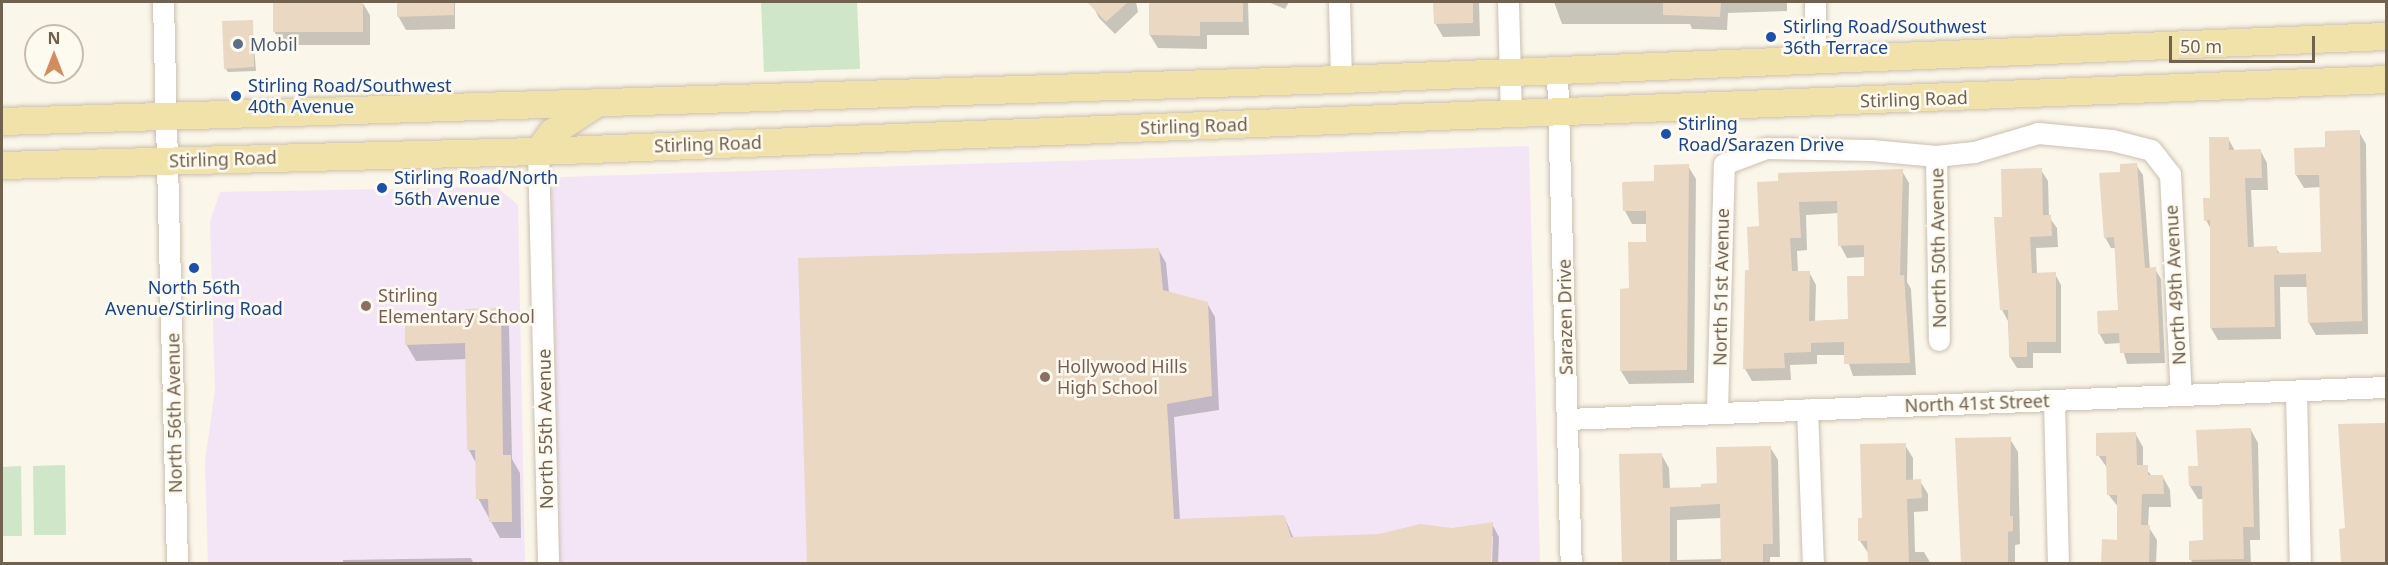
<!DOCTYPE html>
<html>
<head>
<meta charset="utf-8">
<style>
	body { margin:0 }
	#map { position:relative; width:2388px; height:565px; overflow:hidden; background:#faf6e9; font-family:"Noto Sans",sans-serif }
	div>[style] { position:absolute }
	.education>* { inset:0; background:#f3e5f6 }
	.green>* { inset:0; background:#d0e6c9 }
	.shadow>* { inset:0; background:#0003 }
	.building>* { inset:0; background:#ead8c2 }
	.roads { filter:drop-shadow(0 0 2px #cbc0b0) drop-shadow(0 0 2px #cbc0b0) }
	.minor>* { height:21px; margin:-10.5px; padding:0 10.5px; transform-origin:10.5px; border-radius:10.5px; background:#fff }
	.major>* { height:27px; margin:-13.5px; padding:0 13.5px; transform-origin:13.5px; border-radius:13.5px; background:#f0e2a9 }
	.dots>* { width:16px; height:16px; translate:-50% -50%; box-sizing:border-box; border:3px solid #fdfaef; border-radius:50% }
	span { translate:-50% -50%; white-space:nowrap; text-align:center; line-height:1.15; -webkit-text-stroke:5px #fdfaef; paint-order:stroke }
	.transit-label { font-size:18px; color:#164399 }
	.left { translate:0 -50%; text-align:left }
	.service-label { font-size:18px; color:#4e5e75 }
	.street-label { font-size:18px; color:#71614f }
	.education-label { font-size:18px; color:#785e54 }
	.frame { position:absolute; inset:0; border:3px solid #71614f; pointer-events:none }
	.north { position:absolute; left:24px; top:24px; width:60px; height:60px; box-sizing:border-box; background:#fdfaef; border:2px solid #c5bdaf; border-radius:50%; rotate:0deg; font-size:16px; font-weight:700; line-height:24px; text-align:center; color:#71614f }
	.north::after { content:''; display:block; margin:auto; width:21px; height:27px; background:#d48c5d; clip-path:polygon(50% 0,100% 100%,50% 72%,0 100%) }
	.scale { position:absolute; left:2169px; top:36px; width:146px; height:27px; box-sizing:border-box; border:3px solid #71614f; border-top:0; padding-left:8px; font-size:18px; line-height:21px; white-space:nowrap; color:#71614f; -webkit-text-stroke:4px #fdfaef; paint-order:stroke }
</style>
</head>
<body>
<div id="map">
	<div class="education">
		<i style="clip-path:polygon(1529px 146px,1540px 563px,560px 563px,551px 191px,561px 177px)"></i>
		<i style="clip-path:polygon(497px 187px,518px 205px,525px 563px,208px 564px,205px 461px,215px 390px,210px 222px,220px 192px)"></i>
	</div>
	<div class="green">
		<i style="clip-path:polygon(761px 2px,857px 2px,860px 69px,764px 72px)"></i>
		<i style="clip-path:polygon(65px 465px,66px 535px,34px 535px,33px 466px)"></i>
		<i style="clip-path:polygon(21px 466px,22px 536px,2px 536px,2px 467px)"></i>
	</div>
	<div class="shadow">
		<i style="clip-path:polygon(274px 2px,362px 2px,370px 15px,370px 45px,282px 45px,274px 31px)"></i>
		<i style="clip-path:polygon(398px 2px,455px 2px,455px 29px,406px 30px,398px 16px)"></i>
		<i style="clip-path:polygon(1091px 2px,1136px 2px,1138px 12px,1115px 34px,1099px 18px)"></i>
		<i style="clip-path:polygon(1162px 2px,1248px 2px,1249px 35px,1207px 35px,1207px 49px,1158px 48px,1150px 35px)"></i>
		<i style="clip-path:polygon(1268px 2px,1289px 2px,1285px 9px)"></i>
		<i style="clip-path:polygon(1435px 2px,1479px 2px,1480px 36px,1443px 37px,1435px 23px)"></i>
		<i style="clip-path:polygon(1554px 2px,1787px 2px,1787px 11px,1728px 13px,1727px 30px,1692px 29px,1690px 24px,1562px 24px)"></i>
		<i style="clip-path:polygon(252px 21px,256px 71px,228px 72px,225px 68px)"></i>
		<i style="clip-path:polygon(2359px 132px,2366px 144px,2368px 334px,2316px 335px,2309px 323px,2308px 287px,2280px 287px,2281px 339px,2218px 340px,2211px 328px,2212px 231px,2206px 220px,2228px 138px,2235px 151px,2260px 150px,2267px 163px,2268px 190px,2251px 190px,2254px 248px,2276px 248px,2280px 254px,2323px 254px,2321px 187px,2304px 188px,2296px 175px,2326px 149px)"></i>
		<i style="clip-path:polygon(2136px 165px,2143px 175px,2150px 269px,2155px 269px,2161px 279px,2165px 363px,2127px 364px,2121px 343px,2105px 344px,2099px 333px,2119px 312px,2116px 248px,2111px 248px,2105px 237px,2122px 173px)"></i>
		<i style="clip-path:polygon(1688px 166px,1696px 179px,1694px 383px,1629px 384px,1621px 371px,1630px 290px,1648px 244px,1648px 224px,1632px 224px,1625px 211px,1656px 183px)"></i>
		<i style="clip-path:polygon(2041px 170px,2048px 181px,2049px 217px,2057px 228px,2058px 247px,2036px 248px,2037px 274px,2055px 274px,2061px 285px,2061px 353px,2033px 353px,2033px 368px,2017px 368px,2010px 357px,2008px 321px,2002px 310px,2003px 218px)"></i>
		<i style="clip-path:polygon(evenodd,1902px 171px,1909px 183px,1907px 282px,1911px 289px,1916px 375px,1853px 376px,1846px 355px,1817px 355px,1817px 364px,1790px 365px,1791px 380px,1752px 381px,1745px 369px,1751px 271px,1761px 228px,1759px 184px,1902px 171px,1839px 213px,1840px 245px,1847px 258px,1865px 257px,1866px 277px,1850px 321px,1815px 322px,1816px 285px,1809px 272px,1798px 272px,1797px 251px,1807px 250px,1806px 215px,1839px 213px)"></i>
		<i style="clip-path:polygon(1158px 249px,1166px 263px,1169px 293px,1207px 303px,1215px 317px,1219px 410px,1174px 417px,1180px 520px,1284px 516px,1294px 539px,1379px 536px,1492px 524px,1499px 537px,1498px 564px,1492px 564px,1493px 536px,808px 564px)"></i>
		<i style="clip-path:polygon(500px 310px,509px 326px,512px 459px,520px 473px,521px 538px,500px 538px,478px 498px,477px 465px,469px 450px,467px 359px,416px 361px,406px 344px)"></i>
		<i style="clip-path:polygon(2384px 424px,2386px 564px,2342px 564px,2347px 530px)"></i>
		<i style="clip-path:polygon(2251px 430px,2258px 443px,2260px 540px,2250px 540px,2251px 564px,2193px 564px,2191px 560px,2205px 542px,2204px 499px,2198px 499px,2190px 486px,2199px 467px)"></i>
		<i style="clip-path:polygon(2135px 433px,2143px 447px,2143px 466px,2153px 477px,2163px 477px,2170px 490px,2171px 507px,2149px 507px,2148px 526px,2157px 540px,2156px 564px,2103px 564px,2118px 541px,2119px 508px,2108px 494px,2108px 469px,2098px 455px)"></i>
		<i style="clip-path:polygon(2010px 439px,2018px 452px,2020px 544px,2015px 545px,2015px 564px,1962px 564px)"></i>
		<i style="clip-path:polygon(1905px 445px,1913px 458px,1913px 481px,1920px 481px,1928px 494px,1928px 511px,1914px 512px,1915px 552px,1924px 552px,1931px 564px,1870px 564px,1869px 554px,1860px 541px,1863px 520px)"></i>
		<i style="clip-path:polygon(evenodd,1770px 447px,1778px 460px,1780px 557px,1770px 557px,1770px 564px,1622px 564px,1661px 454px,1669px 468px,1670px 490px,1702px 489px,1718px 485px,1770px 447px,1722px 518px,1722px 559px,1677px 560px,1677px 520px,1722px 518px)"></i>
		<i style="clip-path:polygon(471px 558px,474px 564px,343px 564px,343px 560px)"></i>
	</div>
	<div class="building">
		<i style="clip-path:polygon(273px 2px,363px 2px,363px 32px,273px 32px)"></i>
		<i style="clip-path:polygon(397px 2px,454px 2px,454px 15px,397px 17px)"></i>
		<i style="clip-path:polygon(1087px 2px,1128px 2px,1106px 22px)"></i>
		<i style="clip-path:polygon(1149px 2px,1243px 2px,1243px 22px,1200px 22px,1200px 36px,1149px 35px)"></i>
		<i style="clip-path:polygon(1433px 2px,1473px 2px,1473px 23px,1434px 24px)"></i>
		<i style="clip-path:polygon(1663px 2px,1721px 2px,1720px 17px,1663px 15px)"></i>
		<i style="clip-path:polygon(253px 20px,254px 67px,224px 69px,222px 21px)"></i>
		<i style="clip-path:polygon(2360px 130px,2362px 321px,2308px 323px,2306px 274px,2274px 275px,2275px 327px,2210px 328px,2210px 220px,2204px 221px,2203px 198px,2210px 198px,2209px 137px,2229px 137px,2229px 150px,2261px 149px,2262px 178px,2245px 178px,2248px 247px,2277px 246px,2277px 253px,2321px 252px,2319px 175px,2295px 175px,2294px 148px,2325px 147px,2325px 131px)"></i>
		<i style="clip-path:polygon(2137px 163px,2145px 268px,2156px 267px,2160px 353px,2120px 353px,2119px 333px,2098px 334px,2097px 311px,2118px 310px,2114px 237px,2104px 238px,2099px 173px,2120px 172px,2120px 164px)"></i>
		<i style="clip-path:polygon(1689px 164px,1687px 370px,1620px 371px,1620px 289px,1629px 288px,1628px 242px,1646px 242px,1646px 211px,1623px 211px,1622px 182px,1654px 181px,1654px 165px)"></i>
		<i style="clip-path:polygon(2042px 168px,2043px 215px,2051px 215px,2052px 236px,2030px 237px,2032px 273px,2056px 272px,2056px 342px,2027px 342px,2027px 357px,2009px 357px,2008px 310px,2000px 310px,1996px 253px,1994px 217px,2002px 217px,2001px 169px)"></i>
		<i style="clip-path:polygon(evenodd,1903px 169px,1900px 275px,1904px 275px,1910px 363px,1844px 364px,1844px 342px,1811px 343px,1811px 352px,1784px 353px,1785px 368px,1743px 369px,1745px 270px,1749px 270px,1747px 227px,1759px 226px,1757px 182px,1778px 181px,1778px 173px,1903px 169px,1837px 201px,1838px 246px,1864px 245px,1864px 276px,1847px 276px,1848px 319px,1809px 321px,1810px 271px,1792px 271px,1790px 238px,1801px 238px,1799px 202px,1837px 201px)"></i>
		<i style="clip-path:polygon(1159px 248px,1163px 290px,1208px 302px,1212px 396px,1167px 404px,1174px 519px,1284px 515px,1291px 537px,1379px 534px,1420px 524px,1452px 528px,1493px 522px,1491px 564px,807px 564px,798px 258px)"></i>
		<i style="clip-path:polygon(501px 308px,503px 455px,511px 455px,512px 522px,489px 522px,488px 499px,476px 499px,475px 450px,467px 450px,465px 343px,405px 345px,405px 323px,465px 322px,465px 309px)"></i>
		<i style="clip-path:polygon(2385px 423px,2386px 564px,2341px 564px,2339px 529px,2345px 528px,2338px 424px)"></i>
		<i style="clip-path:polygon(2251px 428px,2254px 527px,2243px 527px,2244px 559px,2189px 560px,2189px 541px,2203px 540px,2202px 486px,2189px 486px,2188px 466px,2198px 466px,2196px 430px)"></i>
		<i style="clip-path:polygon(2136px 432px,2137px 465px,2148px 465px,2148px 475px,2163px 475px,2164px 494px,2142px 494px,2141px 525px,2150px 525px,2149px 564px,2101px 564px,2102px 539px,2117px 540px,2117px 495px,2107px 495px,2106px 456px,2096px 456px,2096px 433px)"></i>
		<i style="clip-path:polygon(2011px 437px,2010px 516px,2013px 516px,2013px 531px,2008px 532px,2008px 564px,1961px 564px,1955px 438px)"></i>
		<i style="clip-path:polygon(1906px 443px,1906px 480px,1921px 479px,1922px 498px,1907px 499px,1909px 564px,1868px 564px,1867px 541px,1858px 541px,1858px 518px,1862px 518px,1860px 444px)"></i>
		<i style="clip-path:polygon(1771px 446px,1773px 544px,1763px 544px,1763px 564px,1721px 564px,1720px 504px,1670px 507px,1670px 564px,1622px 564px,1619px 454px,1662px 453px,1663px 488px,1701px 487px,1701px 484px,1717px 483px,1716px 447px)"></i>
	</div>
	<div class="roads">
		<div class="minor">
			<i style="left:163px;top:2px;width:562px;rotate:88.57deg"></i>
			<i style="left:1339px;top:2px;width:77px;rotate:88.5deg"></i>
			<i style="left:1508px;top:2px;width:112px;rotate:88.5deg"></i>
			<i style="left:1815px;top:2px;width:58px;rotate:90deg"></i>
			<i style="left:1557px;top:71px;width:493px;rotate:88.4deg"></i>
			<i style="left:538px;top:151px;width:413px;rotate:88.6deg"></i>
			<i style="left:1936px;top:156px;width:184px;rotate:89.1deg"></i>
			<i style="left:2296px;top:393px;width:171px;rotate:88.7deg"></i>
			<i style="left:2054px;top:401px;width:163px;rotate:88.6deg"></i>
			<i style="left:1807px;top:409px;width:155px;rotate:87.8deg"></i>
			<i style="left:1717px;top:410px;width:246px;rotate:-88.4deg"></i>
			<i style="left:1724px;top:164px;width:45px;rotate:-20.9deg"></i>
			<i style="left:1766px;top:148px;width:105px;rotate:1.1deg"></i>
			<i style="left:1871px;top:150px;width:65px;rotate:5.3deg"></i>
			<i style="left:1936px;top:156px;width:38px;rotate:-6deg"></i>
			<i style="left:1974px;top:152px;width:67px;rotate:-16.5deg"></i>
			<i style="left:2038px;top:133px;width:74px;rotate:5.4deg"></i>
			<i style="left:2112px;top:140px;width:40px;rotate:14.4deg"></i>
			<i style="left:2151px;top:150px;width:31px;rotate:52deg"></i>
			<i style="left:2170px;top:174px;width:221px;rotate:87.2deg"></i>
			<i style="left:1567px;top:419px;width:820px;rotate:-2.24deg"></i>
		</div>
		<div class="major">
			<i style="left:2px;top:121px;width:1340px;rotate:-1.8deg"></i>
			<i style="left:1341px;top:79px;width:1046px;rotate:-2.36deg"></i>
			<i style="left:538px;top:151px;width:24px;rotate:-54deg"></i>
			<i style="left:552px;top:132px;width:55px;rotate:-33.1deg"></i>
			<i style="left:2px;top:165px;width:536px;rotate:-1.5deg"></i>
			<i style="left:538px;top:151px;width:1849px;rotate:-2.23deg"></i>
		</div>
	</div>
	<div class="dots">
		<i style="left:1771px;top:37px;background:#1a4fb4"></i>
		<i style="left:238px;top:44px;background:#5c6f8a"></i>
		<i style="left:236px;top:96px;background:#1a4fb4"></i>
		<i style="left:1666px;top:134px;background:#1a4fb4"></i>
		<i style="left:382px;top:188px;background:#1a4fb4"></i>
		<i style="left:194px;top:268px;background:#1a4fb4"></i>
		<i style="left:366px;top:306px;background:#8d6e63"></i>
		<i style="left:1045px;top:377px;background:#8d6e63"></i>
	</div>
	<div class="transit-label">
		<span class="left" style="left:1783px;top:37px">Stirling Road/Southwest<br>36th Terrace</span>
		<span class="left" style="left:248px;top:96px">Stirling Road/Southwest<br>40th Avenue</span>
		<span class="left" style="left:1678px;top:134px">Stirling<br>Road/Sarazen Drive</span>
		<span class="left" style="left:394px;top:188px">Stirling Road/North<br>56th Avenue</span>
		<span style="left:194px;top:298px">North 56th<br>Avenue/Stirling Road</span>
	</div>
	<div class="service-label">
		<span class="left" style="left:250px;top:44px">Mobil</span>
	</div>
	<div class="street-label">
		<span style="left:1914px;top:99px;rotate:-2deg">Stirling Road</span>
		<span style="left:1194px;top:126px;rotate:-2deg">Stirling Road</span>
		<span style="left:708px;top:144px;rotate:-2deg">Stirling Road</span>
		<span style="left:223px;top:159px;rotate:-2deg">Stirling Road</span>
		<span style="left:1938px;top:248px;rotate:-91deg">North 50th Avenue</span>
		<span style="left:2175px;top:285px;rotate:-93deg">North 49th Avenue</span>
		<span style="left:1721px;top:287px;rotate:-89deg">North 51st Avenue</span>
		<span style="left:1565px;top:317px;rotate:-91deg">Sarazen Drive</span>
		<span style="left:1977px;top:403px;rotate:-2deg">North 41st Street</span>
		<span style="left:174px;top:413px;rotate:-91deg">North 56th Avenue</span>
		<span style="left:545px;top:429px;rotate:-91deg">North 55th Avenue</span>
	</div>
	<div class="education-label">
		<span class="left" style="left:378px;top:306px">Stirling<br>Elementary School</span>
		<span class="left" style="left:1057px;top:377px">Hollywood Hills<br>High School</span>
	</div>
	<div class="frame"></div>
	<div class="north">N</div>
	<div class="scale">50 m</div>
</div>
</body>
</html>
